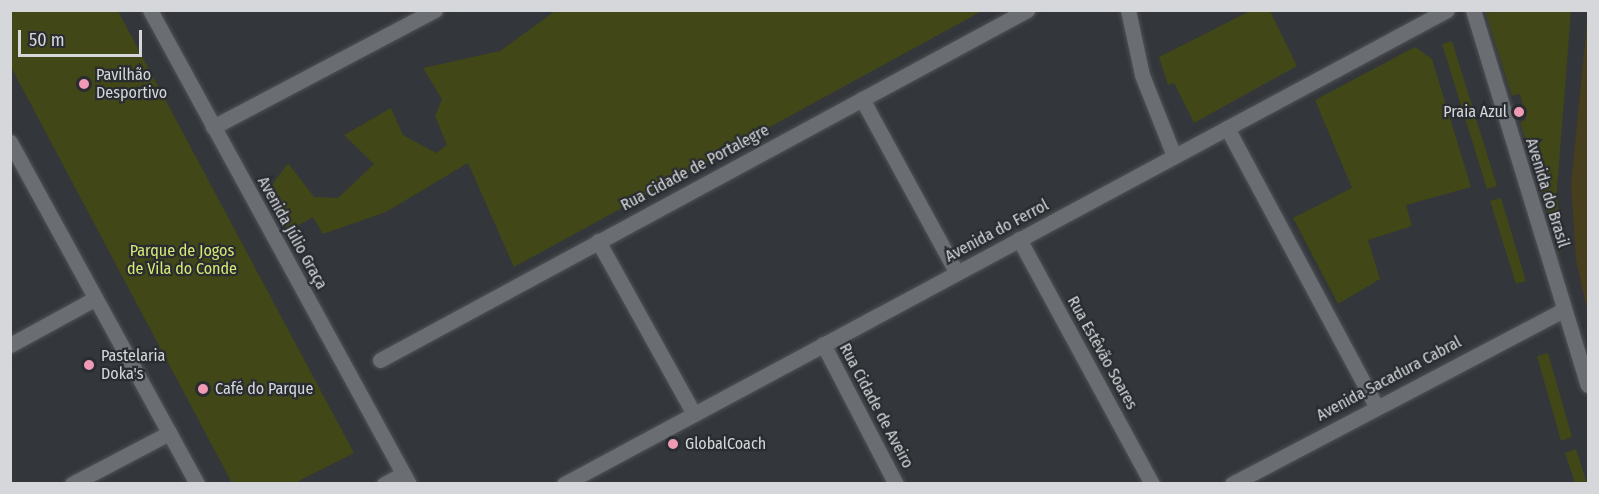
<!DOCTYPE html>
<html>
<head>
<meta charset="utf-8">
<style>
	body { margin:0 }
	#map { position:relative; width:1599px; height:494px; overflow:hidden; background:#33363a; font-family:"Fira Sans Condensed",sans-serif }
	div>[style] { position:absolute }
	.green>* { inset:0; background:#414717 }
	.sand>* { inset:0; background:#463e1d }
	.roads { filter:drop-shadow(0 0 2px #4f5255) drop-shadow(0 0 2px #4f5255) }
	.minor>* { height:15px; margin:-7.5px; padding:0 7.5px; transform-origin:7.5px; border-radius:7.5px; background:#6a6e72 }
	.tertiary>* { height:15px; margin:-7.5px; padding:0 7.5px; transform-origin:7.5px; border-radius:7.5px; background:#6a6e72 }
	.secondary>* { height:15px; margin:-7.5px; padding:0 7.5px; transform-origin:7.5px; border-radius:7.5px; background:#6a6e72 }
	.dots>* { width:16px; height:16px; translate:-50% -50%; box-sizing:border-box; border:3px solid #292c30; border-radius:50% }
	span { translate:-50% -50%; white-space:nowrap; text-align:center; line-height:1.15; -webkit-text-stroke:4.5px #292c30; paint-order:stroke }
	.poi-label { font-size:16px; color:#d5d7da }
	.left { translate:0 -50%; text-align:left }
	.right { translate:-100% -50%; text-align:right }
	.street-label { font-size:16px; color:#d5d7da }
	.park-label { font-size:16px; color:#d7e874 }
	.frame { position:absolute; inset:0; border:12px solid #d5d7da; pointer-events:none }
	.scale { position:absolute; left:18px; top:30px; width:124px; height:27px; box-sizing:border-box; border:3px solid #d5d7da; border-top:0; padding-left:8px; font-size:18px; line-height:21px; white-space:nowrap; color:#d5d7da; -webkit-text-stroke:4px #292c30; paint-order:stroke }
</style>
</head>
<body>
<div id="map">
	<div class="green">
		<i style="clip-path:polygon(10px 11px,118px 11px,354px 453px,295px 483px,232px 483px,11px 67px)"></i>
		<i style="clip-path:polygon(555px 11px,555px 10px,982px 11px,514px 267px,468px 163px,386px 212px,323px 234px,313px 217px,288px 231px,267px 192px,288px 163px,314px 197px,338px 198px,374px 164px,344px 135px,391px 108px,403px 135px,436px 153px,447px 145px,435px 116px,442px 99px,423px 68px,500px 51px)"></i>
		<i style="clip-path:polygon(1250px 11px,1270px 11px,1297px 66px,1194px 123px,1174px 83px,1168px 85px,1159px 57px)"></i>
		<i style="clip-path:polygon(1485px 11px,1571px 11px,1557px 189px,1561px 255px,1520px 122px,1526px 120px,1520px 94px,1512px 96px)"></i>
		<i style="clip-path:polygon(1452px 41px,1497px 186px,1487px 189px,1442px 44px)"></i>
		<i style="clip-path:polygon(1415px 47px,1432px 59px,1471px 187px,1406px 205px,1412px 226px,1368px 240px,1380px 279px,1338px 304px,1293px 218px,1352px 188px,1315px 100px)"></i>
		<i style="clip-path:polygon(1501px 198px,1526px 281px,1516px 284px,1490px 201px)"></i>
		<i style="clip-path:polygon(1548px 353px,1572px 437px,1561px 441px,1537px 356px)"></i>
		<i style="clip-path:polygon(1576px 449px,1587px 483px,1575px 483px,1565px 453px)"></i>
	</div>
	<div class="sand">
		<i style="clip-path:polygon(1588px 11px,1588px 314px,1576px 260px,1571px 185px)"></i>
	</div>
	<div class="roads">
		<div class="minor">
			<i style="left:1128px;top:10px;width:66px;rotate:77.8deg"></i>
			<i style="left:1142px;top:75px;width:87px;rotate:68.4deg"></i>
			<i style="left:862px;top:99px;width:198px;rotate:61.4deg"></i>
			<i style="left:213px;top:127px;width:251px;rotate:-27.8deg"></i>
			<i style="left:1227px;top:128px;width:315px;rotate:61.8deg"></i>
			<i style="left:1019px;top:239px;width:279px;rotate:61.5deg"></i>
			<i style="left:598px;top:241px;width:198px;rotate:61deg"></i>
			<i style="left:823px;top:344px;width:158px;rotate:62.5deg"></i>
			<i style="left:10px;top:345px;width:96px;rotate:-28.7deg"></i>
			<i style="left:380px;top:360px;width:736px;rotate:-28.41deg"></i>
			<i style="left:72px;top:484px;width:110px;rotate:-27.7deg"></i>
		</div>
		<div class="tertiary">
			<i style="left:150px;top:10px;width:540px;rotate:61.35deg"></i>
			<i style="left:384px;top:484px;width:21px;rotate:-28deg"></i>
			<i style="left:564px;top:484px;width:1002px;rotate:-28.23deg"></i>
			<i style="left:1232px;top:484px;width:375px;rotate:-27.7deg"></i>
		</div>
		<div class="secondary">
			<i style="left:1473px;top:10px;width:392px;rotate:73deg"></i>
			<i style="left:10px;top:142px;width:390px;rotate:61.3deg"></i>
		</div>
	</div>
	<div class="dots">
		<i style="left:84px;top:84px;background:#f09ab6"></i>
		<i style="left:1519px;top:112px;background:#f09ab6"></i>
		<i style="left:89px;top:365px;background:#f09ab6"></i>
		<i style="left:203px;top:389px;background:#f09ab6"></i>
		<i style="left:673px;top:444px;background:#f09ab6"></i>
	</div>
	<div class="poi-label">
		<span class="left" style="left:96px;top:84px">Pavilhão<br>Desportivo</span>
		<span class="right" style="left:1507px;top:112px">Praia Azul</span>
		<span class="left" style="left:101px;top:365px">Pastelaria<br>Doka's</span>
		<span class="left" style="left:215px;top:389px">Café do Parque</span>
		<span class="left" style="left:685px;top:444px">GlobalCoach</span>
	</div>
	<div class="street-label">
		<span style="left:695px;top:168px;rotate:-28deg">Rua Cidade de Portalegre</span>
		<span style="left:1547px;top:193px;rotate:73deg">Avenida do Brasil</span>
		<span style="left:997px;top:231px;rotate:-28deg">Avenida do Ferrol</span>
		<span style="left:292px;top:233px;rotate:61deg">Avenida Júlio Graça</span>
		<span style="left:1102px;top:353px;rotate:61deg">Rua Estêvão Soares</span>
		<span style="left:1389px;top:379px;rotate:-28deg">Avenida Sacadura Cabral</span>
		<span style="left:876px;top:406px;rotate:62deg">Rua Cidade de Aveiro</span>
	</div>
	<div class="park-label">
		<span style="left:182px;top:260px">Parque de Jogos<br>de Vila do Conde</span>
	</div>
	<div class="frame"></div>
	<div class="scale">50 m</div>
</div>
</body>
</html>
